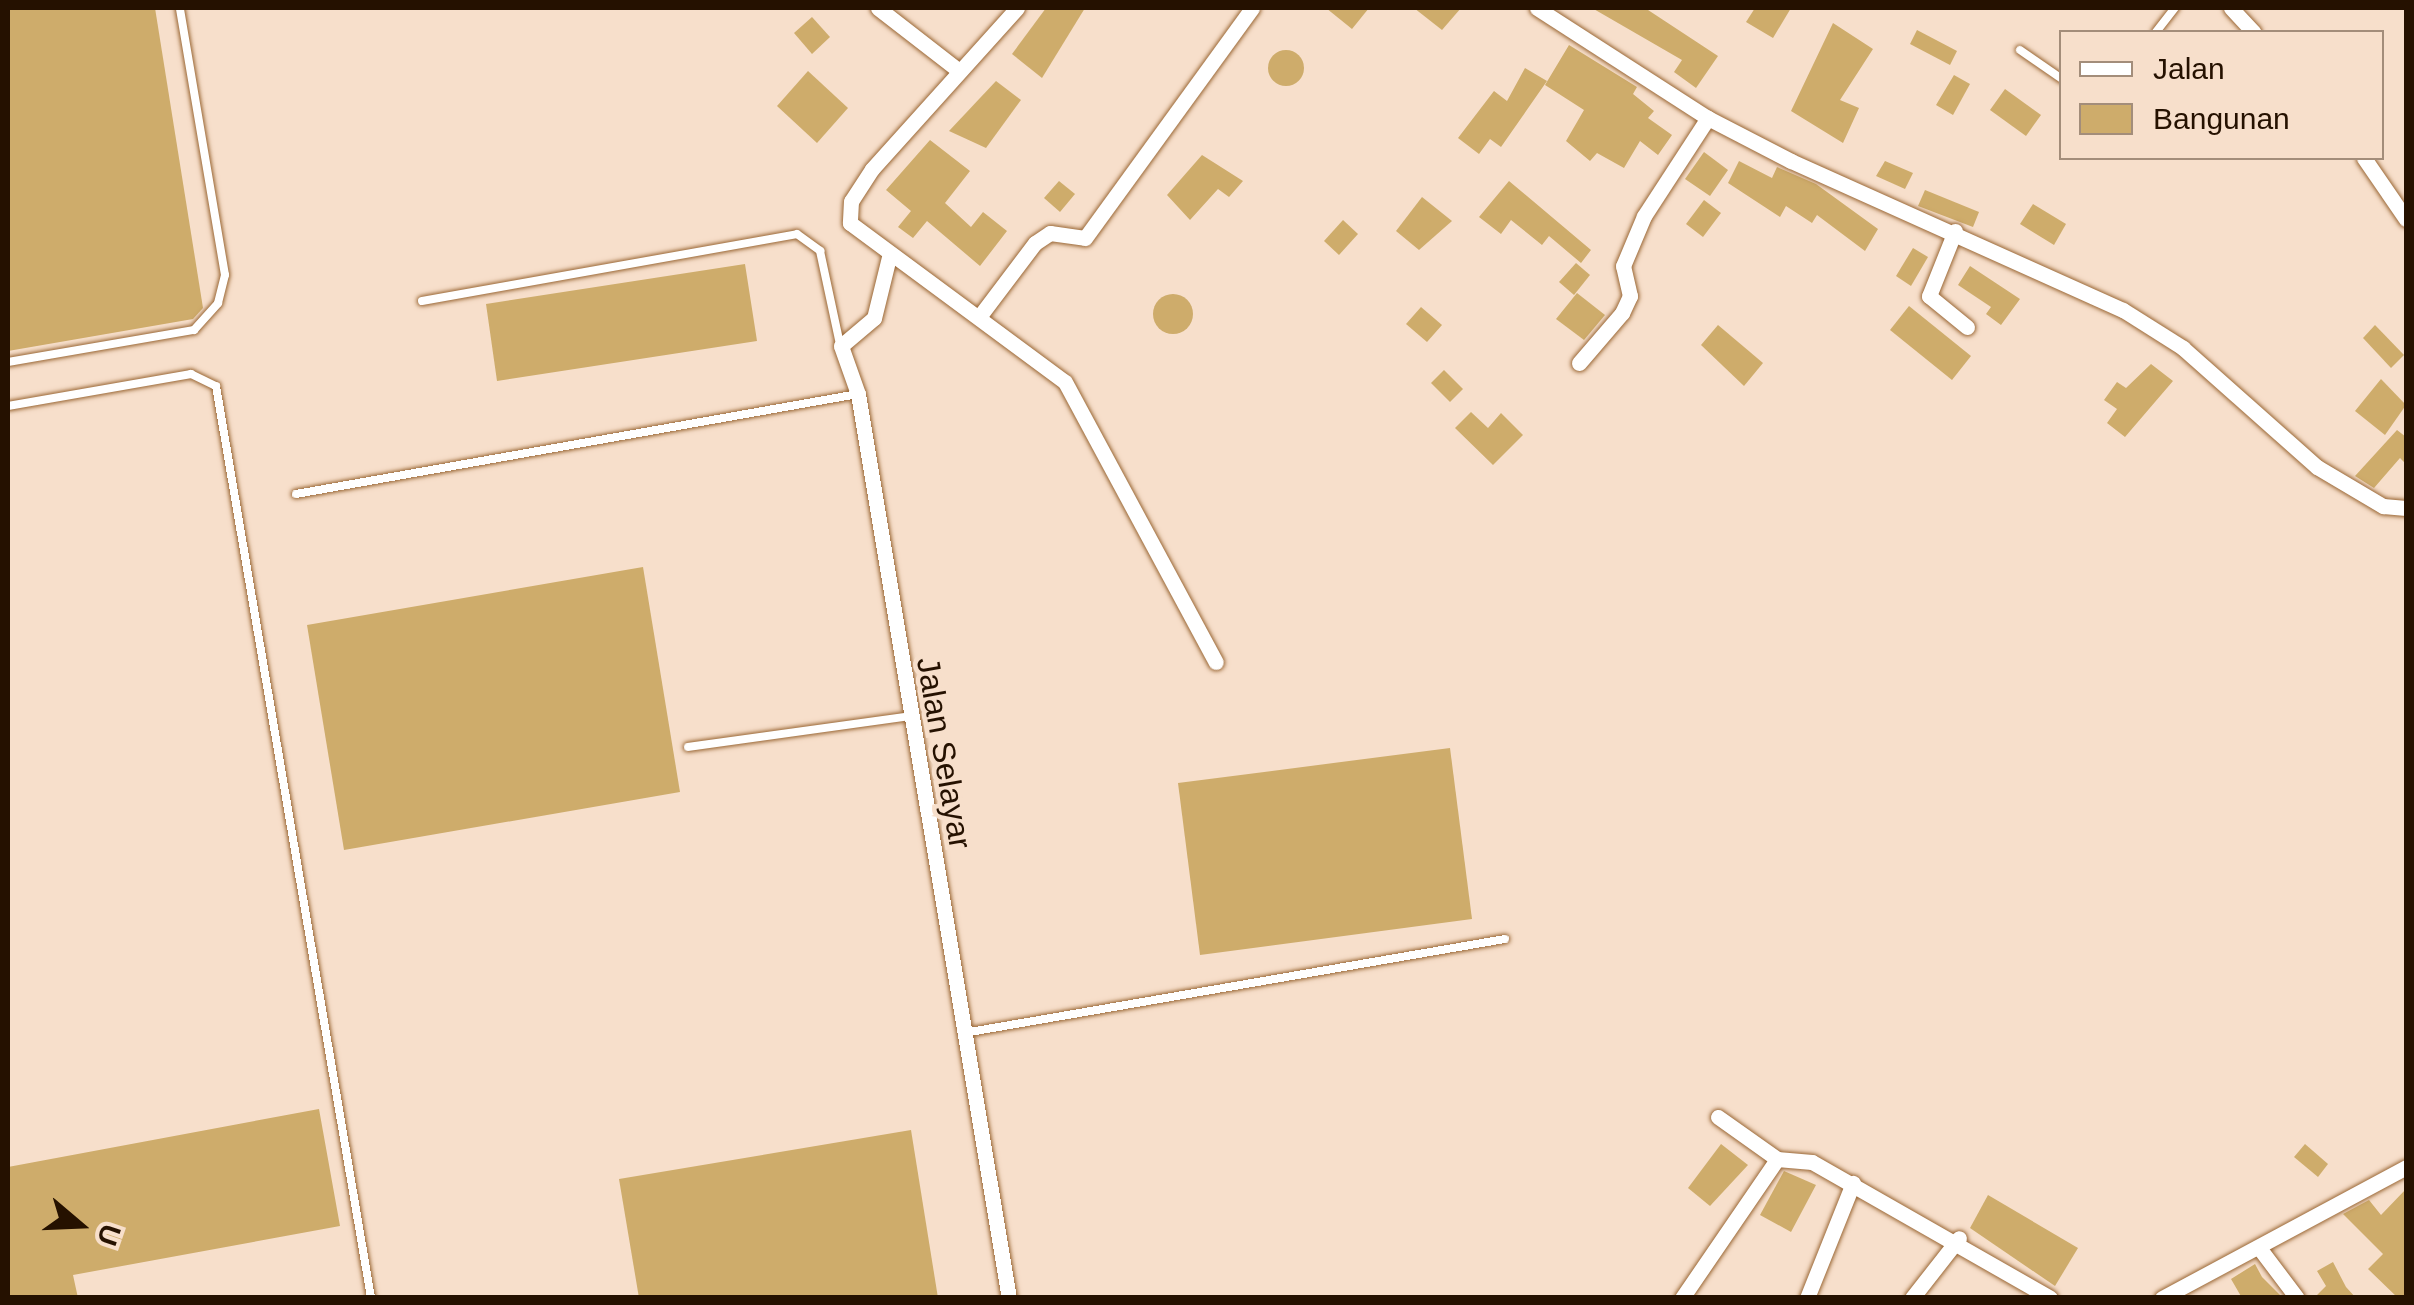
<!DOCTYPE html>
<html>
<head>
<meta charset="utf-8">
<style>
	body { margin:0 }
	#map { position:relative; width:2414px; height:1305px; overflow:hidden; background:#f7dfcb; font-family:Helvetica,sans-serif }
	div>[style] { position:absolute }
	.building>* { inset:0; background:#ceac6b }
	.round { border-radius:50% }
	.roads { filter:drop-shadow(0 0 2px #9a6735) drop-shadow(0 0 2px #9a6735) }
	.lane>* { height:8px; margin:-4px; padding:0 4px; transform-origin:4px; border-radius:4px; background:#fff }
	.street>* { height:15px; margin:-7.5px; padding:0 7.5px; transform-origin:7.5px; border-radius:7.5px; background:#fff }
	span { translate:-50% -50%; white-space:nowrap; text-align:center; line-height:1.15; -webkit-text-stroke:9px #f7dfcb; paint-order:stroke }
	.street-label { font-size:32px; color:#251100 }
	.frame { position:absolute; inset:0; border:10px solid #251100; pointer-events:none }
	.legend { position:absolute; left:2059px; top:30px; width:325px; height:130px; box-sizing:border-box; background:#f7dfcb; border:2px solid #a38d7a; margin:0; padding:12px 18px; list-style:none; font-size:30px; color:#251100 }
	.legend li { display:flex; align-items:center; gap:20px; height:50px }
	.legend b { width:50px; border:2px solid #a38d7a }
	.north { position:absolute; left:30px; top:1175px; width:100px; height:100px; -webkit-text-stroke:8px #f7dfcb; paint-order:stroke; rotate:109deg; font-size:28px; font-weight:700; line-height:40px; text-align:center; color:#251100 }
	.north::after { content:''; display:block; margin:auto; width:35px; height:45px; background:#251100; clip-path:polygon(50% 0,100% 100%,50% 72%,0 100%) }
</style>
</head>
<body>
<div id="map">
	<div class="building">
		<i style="clip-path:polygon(8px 8px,155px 8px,203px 308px,193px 319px,8px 351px)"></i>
		<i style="clip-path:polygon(1046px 8px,1085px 8px,1042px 78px,1012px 54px)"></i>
		<i style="clip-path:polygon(1326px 8px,1369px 8px,1352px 29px)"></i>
		<i style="clip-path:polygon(1414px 8px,1461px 8px,1442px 30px)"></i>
		<i style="clip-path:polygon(1592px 8px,1645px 8px,1718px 56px,1696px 88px,1674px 72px,1682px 60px)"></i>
		<i style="clip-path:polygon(1755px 8px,1791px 8px,1773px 38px,1746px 22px)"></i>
		<i style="clip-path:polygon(812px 17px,830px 37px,812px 54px,794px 33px)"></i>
		<i style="clip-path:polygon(1833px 23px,1873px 49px,1840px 100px,1859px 108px,1843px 143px,1791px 111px)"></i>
		<i style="clip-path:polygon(1917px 30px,1957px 51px,1950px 65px,1910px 44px)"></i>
		<i style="clip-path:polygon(1569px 45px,1637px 87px,1633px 94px,1654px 111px,1648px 118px,1672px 135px,1658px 155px,1640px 141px,1624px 168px,1597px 153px,1590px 161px,1566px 141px,1584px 110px,1545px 85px)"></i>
		<i class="round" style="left:1268px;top:50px;width:36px;height:36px"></i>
		<i style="clip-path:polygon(1525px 68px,1547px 81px,1501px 147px,1490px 139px,1479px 154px,1458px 138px,1494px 91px,1507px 101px)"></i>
		<i style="clip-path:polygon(808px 71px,848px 108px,817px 143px,777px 106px)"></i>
		<i style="clip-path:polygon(1954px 75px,1970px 84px,1953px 115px,1936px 105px)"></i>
		<i style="clip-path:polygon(996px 81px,1021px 100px,986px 148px,949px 131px)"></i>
		<i style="clip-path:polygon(2005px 89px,2041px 115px,2026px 136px,1990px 110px)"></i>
		<i style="clip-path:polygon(930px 140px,970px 171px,945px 203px,971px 227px,983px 212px,1007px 231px,980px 266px,927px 221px,913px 238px,898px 227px,911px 211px,886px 190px)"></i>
		<i style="clip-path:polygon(1704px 152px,1728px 170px,1710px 196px,1685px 179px)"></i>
		<i style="clip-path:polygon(1202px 155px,1243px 181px,1229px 197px,1218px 189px,1190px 220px,1167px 195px)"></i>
		<i style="clip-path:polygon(1739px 161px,1772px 178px,1777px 167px,1816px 184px,1878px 229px,1865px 251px,1817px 215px,1812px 223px,1786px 206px,1780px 217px,1728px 183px)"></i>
		<i style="clip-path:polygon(1885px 161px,1913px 173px,1905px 189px,1876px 176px)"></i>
		<i style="clip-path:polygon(1059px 181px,1075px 194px,1060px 212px,1044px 198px)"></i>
		<i style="clip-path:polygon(1509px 181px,1591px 250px,1581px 263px,1549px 236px,1542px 245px,1511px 220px,1501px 234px,1479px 217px)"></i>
		<i style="clip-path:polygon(1925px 190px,1979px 212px,1973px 227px,1918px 206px)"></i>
		<i style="clip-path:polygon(1422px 197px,1452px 221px,1419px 250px,1396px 231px)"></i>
		<i style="clip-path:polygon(1704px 200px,1721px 213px,1703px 237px,1686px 224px)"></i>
		<i style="clip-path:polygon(2033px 204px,2066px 224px,2054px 245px,2020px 224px)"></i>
		<i style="clip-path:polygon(1343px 220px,1358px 234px,1339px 255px,1324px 241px)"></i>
		<i style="clip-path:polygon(1913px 248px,1928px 257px,1911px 286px,1896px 276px)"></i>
		<i style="clip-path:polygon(1576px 263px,1590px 275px,1574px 295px,1559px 282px)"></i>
		<i style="clip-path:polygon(745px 264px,757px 341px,497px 381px,486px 304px)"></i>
		<i style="clip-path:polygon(1970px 266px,2020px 299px,2001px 325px,1986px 314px,1991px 307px,1958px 285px)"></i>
		<i style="clip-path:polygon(1577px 293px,1605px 315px,1584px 340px,1556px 319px)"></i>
		<i class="round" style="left:1153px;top:294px;width:40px;height:40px"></i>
		<i style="clip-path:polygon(1909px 306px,1971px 356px,1952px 380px,1890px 330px)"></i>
		<i style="clip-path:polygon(1421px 307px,1442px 325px,1427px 342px,1406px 324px)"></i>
		<i style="clip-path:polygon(1718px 325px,1763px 363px,1744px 386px,1701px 345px)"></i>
		<i style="clip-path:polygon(2375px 325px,2404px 355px,2391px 368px,2363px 338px)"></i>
		<i style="clip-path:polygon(2151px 364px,2173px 381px,2125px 437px,2107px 423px,2117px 409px,2104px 400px,2117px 382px,2126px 388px)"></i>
		<i style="clip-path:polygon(1444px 370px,1463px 389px,1450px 402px,1431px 383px)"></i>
		<i style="clip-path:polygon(2381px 379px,2406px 405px,2385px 435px,2355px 411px)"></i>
		<i style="clip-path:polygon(1471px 412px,1488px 428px,1501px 413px,1523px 435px,1493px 465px,1455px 428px)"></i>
		<i style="clip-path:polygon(2397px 430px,2406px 437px,2406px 464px,2400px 458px,2374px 488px,2355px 476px)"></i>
		<i style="clip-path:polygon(643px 567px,680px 792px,344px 850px,307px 625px)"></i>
		<i style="clip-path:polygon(1450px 748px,1472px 919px,1200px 955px,1178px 783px)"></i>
		<i style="clip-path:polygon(319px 1109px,340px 1226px,73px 1275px,78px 1298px,8px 1298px,8px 1167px)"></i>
		<i style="clip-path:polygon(911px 1130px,938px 1298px,639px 1298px,619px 1179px)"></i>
		<i style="clip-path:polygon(1721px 1144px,1748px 1165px,1710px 1206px,1688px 1188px)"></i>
		<i style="clip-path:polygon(2305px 1144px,2328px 1164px,2318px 1177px,2294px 1157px)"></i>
		<i style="clip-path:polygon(1784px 1171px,1816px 1185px,1791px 1232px,1760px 1215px)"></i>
		<i style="clip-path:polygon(2406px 1189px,2406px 1298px,2398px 1298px,2368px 1269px,2383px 1254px,2343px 1214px,2369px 1200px,2381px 1215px)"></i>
		<i style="clip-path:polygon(1988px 1195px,2078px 1248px,2055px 1286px,1970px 1228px)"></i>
		<i style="clip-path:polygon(2333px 1262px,2346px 1287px,2356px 1298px,2314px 1298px,2326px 1286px,2317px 1271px)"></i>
		<i style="clip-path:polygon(2255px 1264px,2262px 1277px,2283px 1298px,2242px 1298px,2231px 1279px)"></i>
	</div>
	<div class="roads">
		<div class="lane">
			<i style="left:2156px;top:32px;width:31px;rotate:-52deg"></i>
			<i style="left:2020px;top:50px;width:51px;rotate:34.6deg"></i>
			<i style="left:422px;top:301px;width:381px;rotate:-10.1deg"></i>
			<i style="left:797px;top:234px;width:29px;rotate:36deg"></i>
			<i style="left:820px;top:251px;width:95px;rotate:77.9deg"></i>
			<i style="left:8px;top:362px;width:189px;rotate:-9.8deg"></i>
			<i style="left:194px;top:330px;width:36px;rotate:-48deg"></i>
			<i style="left:218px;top:303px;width:29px;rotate:-76deg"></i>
			<i style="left:225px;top:275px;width:271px;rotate:-99.6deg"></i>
			<i style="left:8px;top:406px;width:186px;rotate:-9.9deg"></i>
			<i style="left:191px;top:374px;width:28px;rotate:26deg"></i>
			<i style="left:216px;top:386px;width:925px;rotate:80.35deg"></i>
			<i style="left:296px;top:494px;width:571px;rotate:-10.09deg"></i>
			<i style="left:688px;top:747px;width:224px;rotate:-7.9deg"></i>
			<i style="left:964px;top:1033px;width:549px;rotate:-9.86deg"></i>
		</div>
		<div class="street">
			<i style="left:878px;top:8px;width:101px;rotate:37.8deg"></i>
			<i style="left:1017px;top:8px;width:217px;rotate:132deg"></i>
			<i style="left:872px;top:169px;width:38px;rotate:123deg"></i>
			<i style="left:851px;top:201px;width:22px;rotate:93deg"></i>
			<i style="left:850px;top:223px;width:267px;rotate:36.5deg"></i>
			<i style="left:1065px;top:382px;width:318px;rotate:61.7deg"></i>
			<i style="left:1537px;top:8px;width:203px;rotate:32.8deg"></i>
			<i style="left:1708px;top:118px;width:93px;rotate:27.4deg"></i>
			<i style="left:1791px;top:161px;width:364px;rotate:24.2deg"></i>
			<i style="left:2123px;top:310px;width:71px;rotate:32.3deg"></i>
			<i style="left:2183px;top:348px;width:179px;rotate:41.6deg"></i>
			<i style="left:2317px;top:467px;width:77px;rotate:30.6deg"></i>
			<i style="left:2383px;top:506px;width:23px;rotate:5deg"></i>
			<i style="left:2231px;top:8px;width:33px;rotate:47deg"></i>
			<i style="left:2364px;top:158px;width:74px;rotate:55.5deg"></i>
			<i style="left:1955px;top:231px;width:70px;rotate:111.8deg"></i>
			<i style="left:1929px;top:296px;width:49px;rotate:39.2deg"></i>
			<i style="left:889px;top:257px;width:63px;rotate:103.8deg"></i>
			<i style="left:874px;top:318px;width:43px;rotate:139.7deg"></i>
			<i style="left:841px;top:346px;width:51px;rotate:70.5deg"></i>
			<i style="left:858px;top:394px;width:917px;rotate:80.52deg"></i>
			<i style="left:979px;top:317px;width:93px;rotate:-52.9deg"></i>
			<i style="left:1035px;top:243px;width:18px;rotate:-34deg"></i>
			<i style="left:1050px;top:233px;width:35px;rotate:8deg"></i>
			<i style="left:1085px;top:238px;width:284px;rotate:-54deg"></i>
			<i style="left:1579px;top:363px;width:66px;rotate:-49.3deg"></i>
			<i style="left:1622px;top:313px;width:19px;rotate:-65deg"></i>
			<i style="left:1630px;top:296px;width:31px;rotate:-103deg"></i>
			<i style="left:1623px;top:266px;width:54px;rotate:-67.2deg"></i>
			<i style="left:1644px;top:216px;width:117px;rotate:-56.9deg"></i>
			<i style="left:1718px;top:1117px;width:72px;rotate:35.4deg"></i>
			<i style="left:1777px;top:1159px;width:35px;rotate:5deg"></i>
			<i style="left:1812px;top:1162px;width:274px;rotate:29.7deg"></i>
			<i style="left:2260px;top:1249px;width:61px;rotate:52.9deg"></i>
			<i style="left:1682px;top:1298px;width:168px;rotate:-55.6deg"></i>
			<i style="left:1807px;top:1298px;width:124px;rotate:-68.2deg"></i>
			<i style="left:1912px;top:1298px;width:76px;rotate:-51.9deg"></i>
			<i style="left:2162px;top:1298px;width:277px;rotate:-28.2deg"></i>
		</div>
	</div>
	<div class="street-label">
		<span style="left:944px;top:753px;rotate:80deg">Jalan Selayar</span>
	</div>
	<div class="frame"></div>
	<ul class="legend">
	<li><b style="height:12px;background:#fff"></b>Jalan</li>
	<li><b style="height:28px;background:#ceac6b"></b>Bangunan</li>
	</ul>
	<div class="north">U</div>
</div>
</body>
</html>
